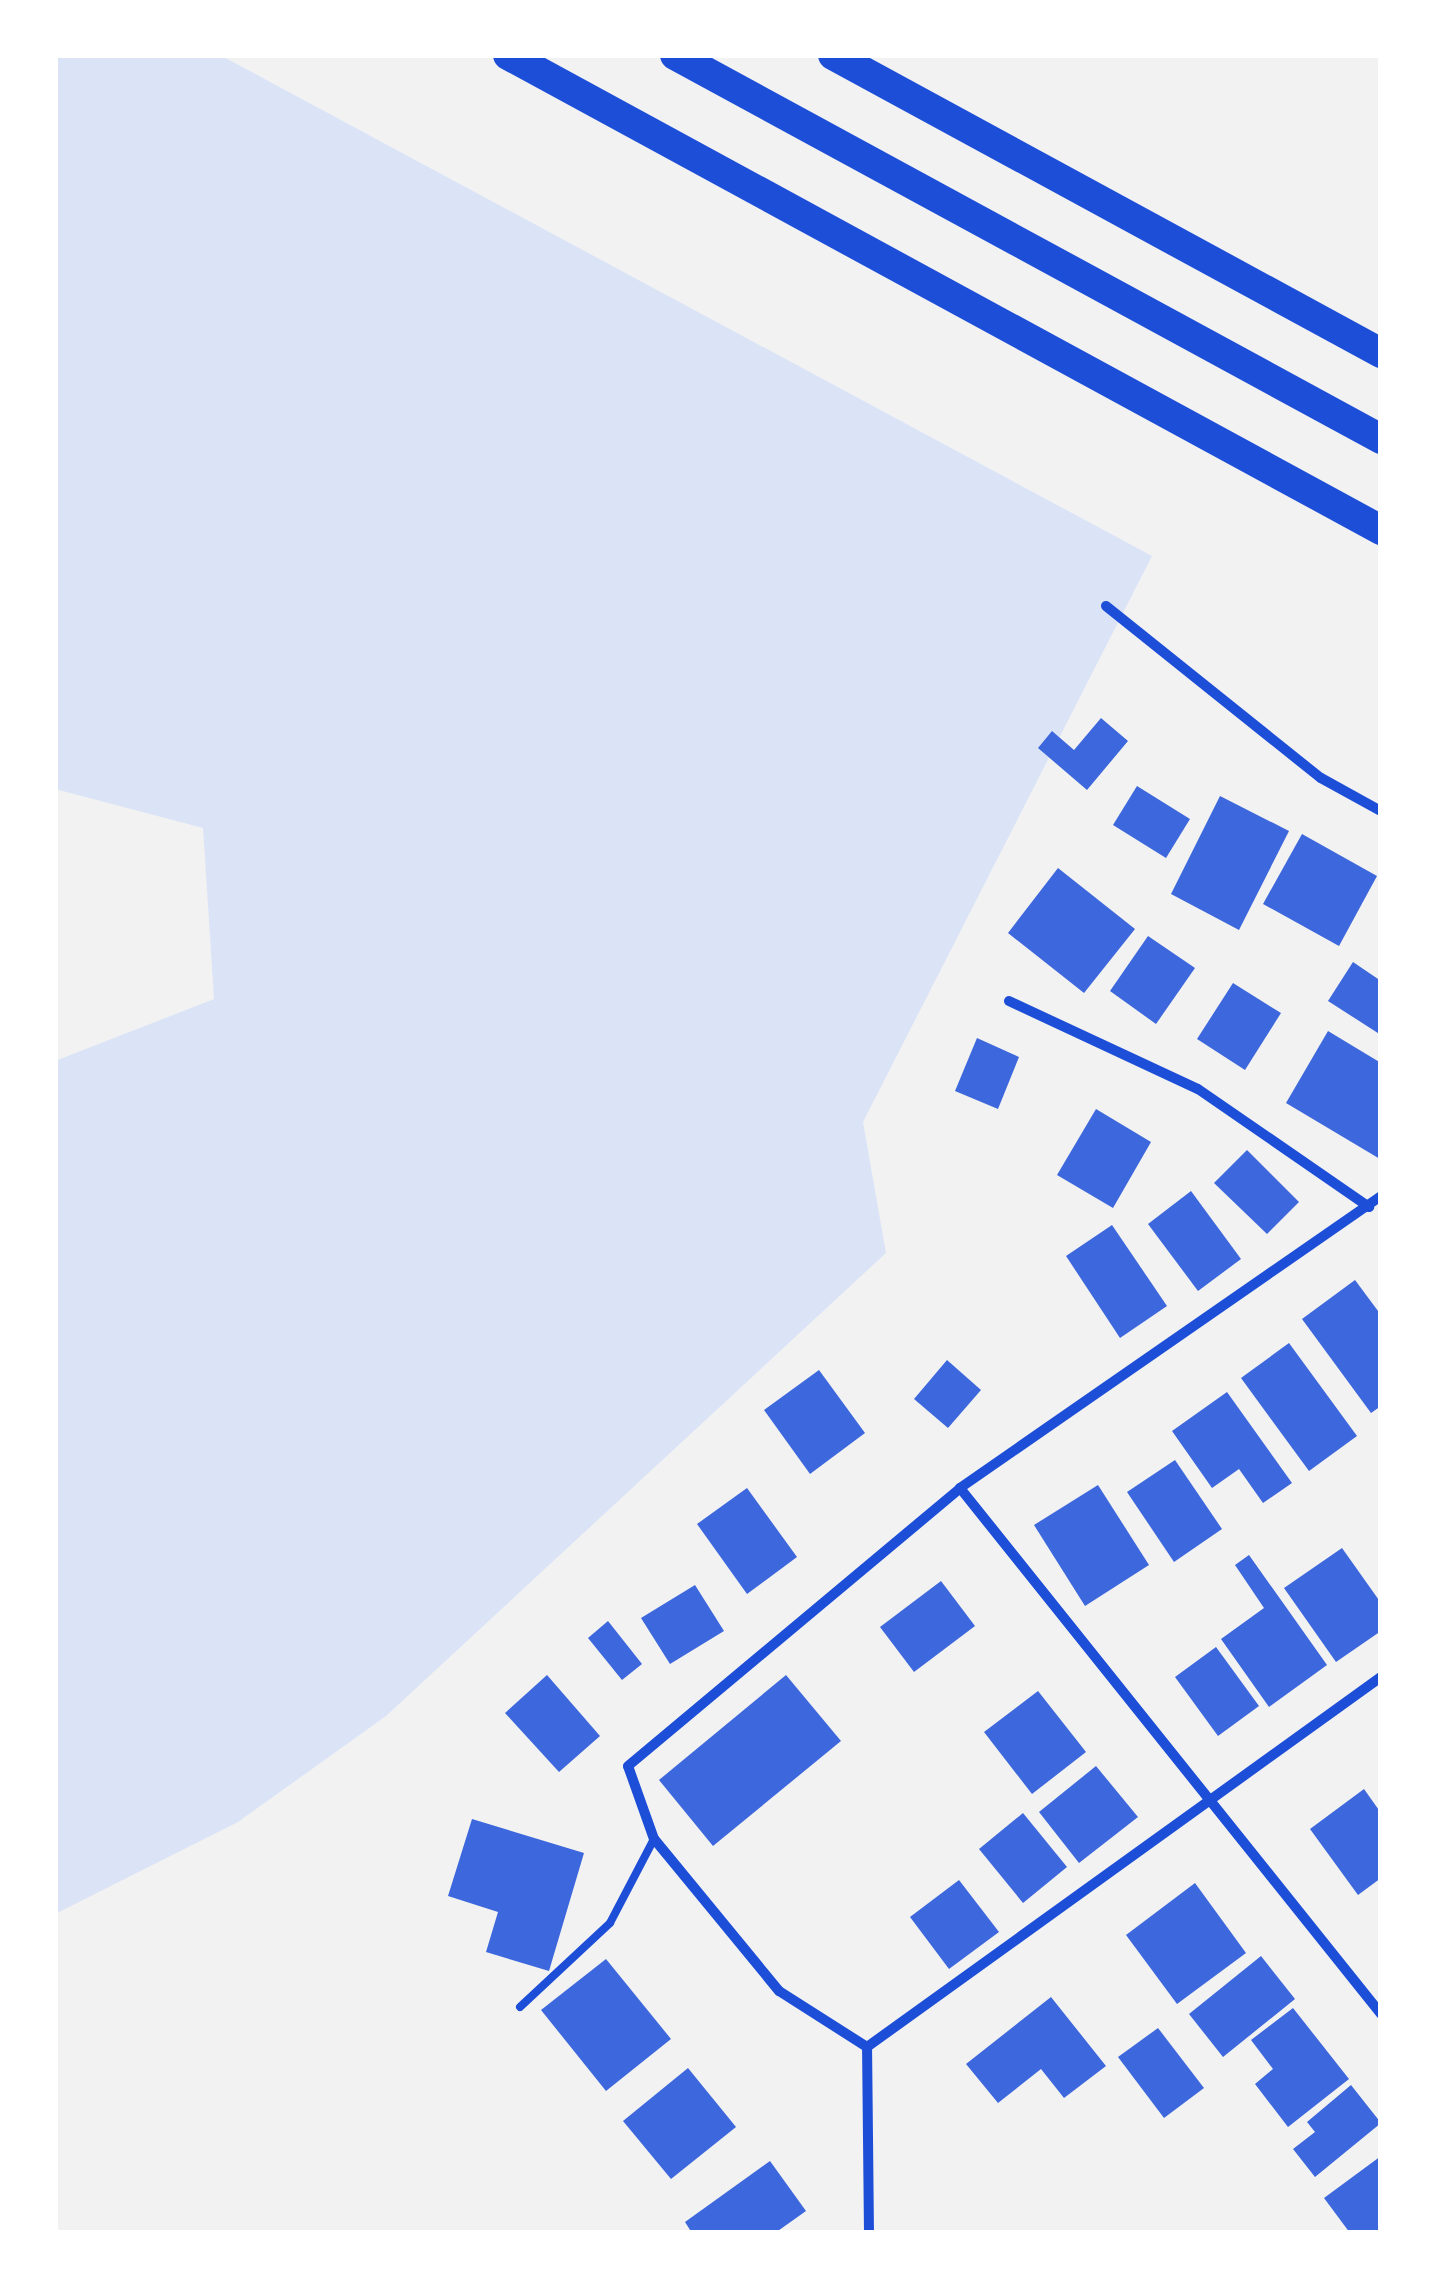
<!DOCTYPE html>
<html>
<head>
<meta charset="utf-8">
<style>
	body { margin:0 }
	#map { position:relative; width:1436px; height:2288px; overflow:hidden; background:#f2f2f2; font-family:"PT Sans Narrow",sans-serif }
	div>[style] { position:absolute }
	.green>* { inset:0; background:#dbe4f7 }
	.building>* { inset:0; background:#3d67dc }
	.service>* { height:8px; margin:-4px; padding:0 4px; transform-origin:4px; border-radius:4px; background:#1d4ed8 }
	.minor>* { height:10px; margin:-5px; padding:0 5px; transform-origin:5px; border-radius:5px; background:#1d4ed8 }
	.motorway>* { height:30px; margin:-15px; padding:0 15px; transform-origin:15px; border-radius:15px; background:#1d4ed8 }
	span { translate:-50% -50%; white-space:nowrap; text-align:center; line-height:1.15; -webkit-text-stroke:8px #fff; paint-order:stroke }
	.frame { position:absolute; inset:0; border:58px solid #fff; pointer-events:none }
</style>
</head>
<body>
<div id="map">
	<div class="green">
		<i style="clip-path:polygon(55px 55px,220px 55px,1152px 556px,863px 1122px,886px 1253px,386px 1716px,238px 1822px,55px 1914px,55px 1061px,214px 999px,203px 828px,55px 789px)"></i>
	</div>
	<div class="building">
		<i style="clip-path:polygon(1101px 718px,1128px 741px,1087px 790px,1038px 748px,1052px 731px,1074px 750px)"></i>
		<i style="clip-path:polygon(1137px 786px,1190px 819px,1166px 858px,1113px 825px)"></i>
		<i style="clip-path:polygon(1220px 796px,1289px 831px,1239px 930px,1171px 894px)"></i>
		<i style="clip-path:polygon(1302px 834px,1377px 876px,1339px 946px,1263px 904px)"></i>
		<i style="clip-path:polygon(1058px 868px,1135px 929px,1084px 993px,1008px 933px)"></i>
		<i style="clip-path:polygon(1148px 936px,1195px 968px,1156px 1024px,1110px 991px)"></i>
		<i style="clip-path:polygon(1353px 962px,1381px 981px,1381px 1035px,1328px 1001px)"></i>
		<i style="clip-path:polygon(1233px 983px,1281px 1013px,1245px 1070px,1197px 1039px)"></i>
		<i style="clip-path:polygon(1328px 1031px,1381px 1063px,1380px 1159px,1286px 1103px)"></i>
		<i style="clip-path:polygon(977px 1038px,1019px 1057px,998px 1109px,955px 1091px)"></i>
		<i style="clip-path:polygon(1096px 1109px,1151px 1142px,1113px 1208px,1057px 1175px)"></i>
		<i style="clip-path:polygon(1247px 1150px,1299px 1202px,1267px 1234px,1214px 1183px)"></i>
		<i style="clip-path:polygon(1191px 1191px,1241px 1259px,1198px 1291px,1148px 1224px)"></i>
		<i style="clip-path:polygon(1112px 1225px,1167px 1306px,1120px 1338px,1066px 1256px)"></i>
		<i style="clip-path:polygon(1355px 1280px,1381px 1315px,1381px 1406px,1371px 1413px,1302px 1319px)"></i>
		<i style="clip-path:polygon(1289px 1343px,1357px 1436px,1309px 1471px,1241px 1378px)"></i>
		<i style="clip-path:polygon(947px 1360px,981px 1390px,948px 1428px,914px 1399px)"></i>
		<i style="clip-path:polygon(819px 1370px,865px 1433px,810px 1474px,764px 1410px)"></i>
		<i style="clip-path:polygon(1227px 1392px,1292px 1483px,1263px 1503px,1239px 1469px,1212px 1488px,1172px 1431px)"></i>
		<i style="clip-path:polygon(1175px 1460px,1222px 1529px,1174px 1562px,1127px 1492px)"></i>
		<i style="clip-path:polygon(1098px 1485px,1149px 1565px,1085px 1606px,1034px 1525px)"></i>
		<i style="clip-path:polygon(747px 1488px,797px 1557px,747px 1594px,697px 1524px)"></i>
		<i style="clip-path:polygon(1342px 1548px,1381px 1603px,1381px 1631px,1336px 1662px,1284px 1588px)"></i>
		<i style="clip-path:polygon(1249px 1555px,1327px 1665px,1269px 1707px,1221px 1639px,1264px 1608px,1235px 1565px)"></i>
		<i style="clip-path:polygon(941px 1581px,975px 1626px,914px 1672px,880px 1627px)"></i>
		<i style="clip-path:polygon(695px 1585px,724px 1631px,670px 1664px,641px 1618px)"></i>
		<i style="clip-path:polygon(608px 1621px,642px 1664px,622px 1680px,588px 1638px)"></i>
		<i style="clip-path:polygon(1216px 1647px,1259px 1706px,1218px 1736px,1175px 1677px)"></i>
		<i style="clip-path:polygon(547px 1675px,600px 1736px,559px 1772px,505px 1713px)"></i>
		<i style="clip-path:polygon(786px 1675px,841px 1741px,713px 1846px,659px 1780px)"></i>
		<i style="clip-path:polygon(1038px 1691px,1086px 1752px,1032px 1794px,984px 1732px)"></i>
		<i style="clip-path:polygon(1096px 1766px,1138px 1817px,1079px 1863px,1039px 1812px)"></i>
		<i style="clip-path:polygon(1364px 1789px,1381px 1813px,1381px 1878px,1358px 1895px,1310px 1829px)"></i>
		<i style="clip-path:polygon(1023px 1813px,1067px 1867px,1023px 1903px,979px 1849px)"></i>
		<i style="clip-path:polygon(472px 1819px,584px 1853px,549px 1971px,486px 1952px,498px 1912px,448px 1896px)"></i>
		<i style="clip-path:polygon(959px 1880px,999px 1932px,949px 1969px,910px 1917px)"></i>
		<i style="clip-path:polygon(1195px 1883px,1246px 1953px,1177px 2004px,1126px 1935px)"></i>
		<i style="clip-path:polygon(1261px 1956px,1295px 1999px,1223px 2057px,1189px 2014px)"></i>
		<i style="clip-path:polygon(606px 1959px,671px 2039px,606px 2091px,541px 2010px)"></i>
		<i style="clip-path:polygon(1051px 1997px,1106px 2066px,1064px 2098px,1041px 2069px,998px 2103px,966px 2064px)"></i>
		<i style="clip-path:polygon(1293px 2008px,1349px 2079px,1288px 2127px,1255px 2084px,1273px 2069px,1251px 2040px)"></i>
		<i style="clip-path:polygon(1158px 2028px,1204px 2088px,1164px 2118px,1118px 2057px)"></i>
		<i style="clip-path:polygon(688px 2068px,736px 2127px,671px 2179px,623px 2121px)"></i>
		<i style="clip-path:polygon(1351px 2085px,1381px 2123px,1315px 2177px,1293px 2149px,1315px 2132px,1307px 2122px)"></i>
		<i style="clip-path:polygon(1381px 2156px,1381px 2233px,1350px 2233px,1324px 2198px)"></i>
		<i style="clip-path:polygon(770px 2161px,806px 2211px,775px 2233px,692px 2233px,685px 2222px)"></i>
	</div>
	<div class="service">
		<i style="left:520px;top:2007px;width:123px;rotate:-43deg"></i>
		<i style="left:610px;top:1923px;width:95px;rotate:-62.4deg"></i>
	</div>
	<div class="minor">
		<i style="left:1106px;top:606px;width:275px;rotate:38.7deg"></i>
		<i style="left:1321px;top:778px;width:68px;rotate:28.8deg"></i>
		<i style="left:1009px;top:1001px;width:208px;rotate:25deg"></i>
		<i style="left:1198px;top:1089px;width:208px;rotate:34.6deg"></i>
		<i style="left:960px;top:1488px;width:674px;rotate:51.33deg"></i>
		<i style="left:867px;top:2047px;width:104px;rotate:-147.5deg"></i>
		<i style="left:779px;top:1991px;width:197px;rotate:-129.4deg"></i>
		<i style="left:654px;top:1839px;width:77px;rotate:-109.6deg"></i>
		<i style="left:628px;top:1766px;width:433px;rotate:-39.9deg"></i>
		<i style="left:960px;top:1488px;width:512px;rotate:-34.74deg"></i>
		<i style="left:869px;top:2233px;width:186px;rotate:-90.6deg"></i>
		<i style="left:867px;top:2047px;width:633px;rotate:-35.75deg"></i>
	</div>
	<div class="motorway">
		<i style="left:508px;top:55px;width:994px;rotate:28.55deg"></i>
		<i style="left:675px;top:55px;width:804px;rotate:28.54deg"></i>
		<i style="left:833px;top:55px;width:624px;rotate:28.54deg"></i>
	</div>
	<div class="frame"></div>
</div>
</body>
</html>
